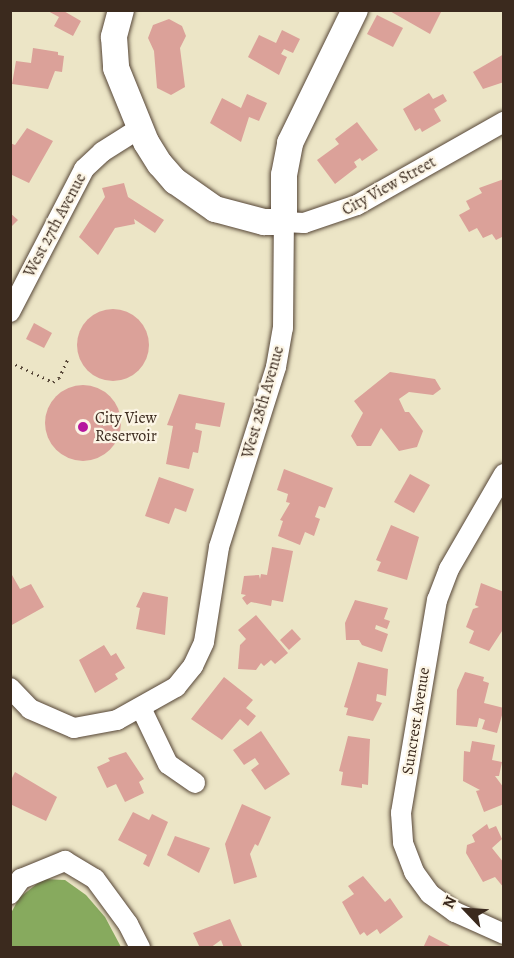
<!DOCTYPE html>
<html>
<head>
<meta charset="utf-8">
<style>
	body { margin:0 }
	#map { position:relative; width:514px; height:958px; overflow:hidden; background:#ece5c6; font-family:Alegreya,serif }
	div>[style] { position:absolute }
	.forest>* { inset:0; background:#87aa5e }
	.building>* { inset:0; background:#dba199 }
	.round { border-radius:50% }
	.path>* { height:3px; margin-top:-1.5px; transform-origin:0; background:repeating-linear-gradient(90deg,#564637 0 1.5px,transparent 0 6px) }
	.roads { filter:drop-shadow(0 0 2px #564637) drop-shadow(0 0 2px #564637) }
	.minor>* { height:20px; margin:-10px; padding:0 10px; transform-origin:10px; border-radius:10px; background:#fff }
	.tertiary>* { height:26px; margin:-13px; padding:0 13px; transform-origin:13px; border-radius:13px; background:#fff }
	.dots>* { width:16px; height:16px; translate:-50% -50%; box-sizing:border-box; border:3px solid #fcf5e5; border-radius:50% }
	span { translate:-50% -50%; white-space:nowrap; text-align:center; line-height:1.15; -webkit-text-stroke:4.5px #fcf5e5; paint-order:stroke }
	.street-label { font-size:16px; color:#3b2a1e }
	.poi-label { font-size:16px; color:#3b2a1e }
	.left { translate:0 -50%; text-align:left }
	.frame { position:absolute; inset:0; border:12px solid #3b2a1e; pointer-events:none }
	.north { position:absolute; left:436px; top:880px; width:60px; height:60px; -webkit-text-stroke:4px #fcf5e5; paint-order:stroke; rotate:295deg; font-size:16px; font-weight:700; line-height:24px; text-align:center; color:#3b2a1e }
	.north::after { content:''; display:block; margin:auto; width:21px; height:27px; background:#3b2a1e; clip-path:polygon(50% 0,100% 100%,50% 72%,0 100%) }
</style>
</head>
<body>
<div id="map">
	<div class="forest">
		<i style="clip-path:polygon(43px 879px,65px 880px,86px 895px,105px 917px,121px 947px,11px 947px,10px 915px,19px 898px)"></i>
	</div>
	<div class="building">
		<i style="clip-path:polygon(46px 10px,62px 10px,81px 21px,73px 36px,54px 26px,59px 17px)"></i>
		<i style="clip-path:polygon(388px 10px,442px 10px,430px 34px)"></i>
		<i style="clip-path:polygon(377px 15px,403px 28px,393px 47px,367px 34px)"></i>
		<i style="clip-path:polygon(169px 19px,182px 26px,186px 36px,180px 48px,185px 87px,171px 95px,157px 88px,154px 51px,148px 38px,153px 25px)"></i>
		<i style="clip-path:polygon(282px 30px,300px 39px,293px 53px,284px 49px,281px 54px,287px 57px,279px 75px,248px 57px,259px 35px,276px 43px)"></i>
		<i style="clip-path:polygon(33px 48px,58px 52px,58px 55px,64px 56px,62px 72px,55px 71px,48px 89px,12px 84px,16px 61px,31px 63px)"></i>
		<i style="clip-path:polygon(504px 54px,504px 82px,483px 89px,473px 72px)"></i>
		<i style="clip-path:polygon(429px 93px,433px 99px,443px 94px,447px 101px,434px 109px,441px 121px,422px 132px,420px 128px,415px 131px,403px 109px)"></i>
		<i style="clip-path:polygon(247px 94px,267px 103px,259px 121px,249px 117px,241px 142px,210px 123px,222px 98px,241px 108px)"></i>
		<i style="clip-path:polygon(357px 122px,378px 150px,362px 161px,360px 158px,354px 162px,357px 167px,335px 184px,317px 160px,339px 144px,335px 139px)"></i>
		<i style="clip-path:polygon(27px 128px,53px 141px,29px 183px,10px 174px,10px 143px,15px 145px)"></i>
		<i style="clip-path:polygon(504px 179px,504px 236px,496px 240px,492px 234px,483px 238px,477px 228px,469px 232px,459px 215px,470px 209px,466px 201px,482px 193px,479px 188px)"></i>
		<i style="clip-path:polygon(124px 183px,128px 197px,164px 220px,155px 233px,134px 219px,135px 224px,115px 228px,98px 255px,79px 237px,105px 197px,102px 188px)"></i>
		<i style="clip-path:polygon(10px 213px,18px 220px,10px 228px)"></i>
		<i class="round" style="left:77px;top:309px;width:72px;height:72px"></i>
		<i style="clip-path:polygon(34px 323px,52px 333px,44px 348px,26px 339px)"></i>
		<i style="clip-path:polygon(390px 372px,435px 379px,441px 389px,433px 395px,409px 392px,399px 399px,405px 412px,409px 412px,423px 431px,417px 447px,399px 451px,381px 428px,371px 446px,357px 446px,351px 436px,363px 413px,354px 401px)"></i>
		<i class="round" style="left:45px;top:385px;width:76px;height:76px"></i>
		<i style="clip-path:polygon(179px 394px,225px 403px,220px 427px,196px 423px,195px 429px,202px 431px,198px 453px,193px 452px,189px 469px,166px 464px,173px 426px,167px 425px)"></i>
		<i style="clip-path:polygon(284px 469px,333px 488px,325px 508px,319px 506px,315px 517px,320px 519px,314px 536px,305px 532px,300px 545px,278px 536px,283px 521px,280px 520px,290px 503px,286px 502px,288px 494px,277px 490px)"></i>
		<i style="clip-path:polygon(410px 474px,430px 485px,414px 513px,394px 502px)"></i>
		<i style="clip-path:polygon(159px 477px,194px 489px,186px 512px,175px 508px,169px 524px,145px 516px)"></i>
		<i style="clip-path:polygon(391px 525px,419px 537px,407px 580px,377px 571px,381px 562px,376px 560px)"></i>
		<i style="clip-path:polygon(272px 547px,293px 551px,283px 602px,272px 600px,271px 606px,251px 602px,247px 605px,242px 598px,246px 595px,241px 594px,244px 576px,259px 575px,260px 579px,261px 574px,267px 575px)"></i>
		<i style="clip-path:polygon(12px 575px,20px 589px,31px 584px,44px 607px,10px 626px)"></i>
		<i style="clip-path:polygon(481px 583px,504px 592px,504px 628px,489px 651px,469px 643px,474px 631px,466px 627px,473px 609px,479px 607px,475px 605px)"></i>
		<i style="clip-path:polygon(143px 592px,168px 597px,165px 635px,136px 629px,140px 608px,136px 607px)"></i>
		<i style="clip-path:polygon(355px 600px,388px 608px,384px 619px,390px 621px,387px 629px,376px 625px,375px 629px,388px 634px,382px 652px,362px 645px,359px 640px,346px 640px,345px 623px)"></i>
		<i style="clip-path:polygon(256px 615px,288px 653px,275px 664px,271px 660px,264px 666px,261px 663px,256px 670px,238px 669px,240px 645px,246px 639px,238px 630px)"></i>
		<i style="clip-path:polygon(292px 629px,301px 639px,289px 650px,280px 640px)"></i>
		<i style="clip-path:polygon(104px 645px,111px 656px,116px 653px,125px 668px,115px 674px,118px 679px,95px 693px,79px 660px)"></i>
		<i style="clip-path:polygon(358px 662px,388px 669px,386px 696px,377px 694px,376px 701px,382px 703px,373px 721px,346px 715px,348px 708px,344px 707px)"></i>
		<i style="clip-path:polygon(465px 672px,484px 677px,483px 681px,489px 683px,484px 703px,504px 708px,497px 733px,482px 729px,485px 720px,479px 718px,477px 727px,456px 725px,457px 690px)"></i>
		<i style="clip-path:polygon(224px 677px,253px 700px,246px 708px,256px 716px,248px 726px,240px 719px,222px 740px,191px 719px)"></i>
		<i style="clip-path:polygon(261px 731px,290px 774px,265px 790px,251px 770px,259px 764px,255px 758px,244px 765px,233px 750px)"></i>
		<i style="clip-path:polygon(348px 736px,370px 739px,368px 785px,362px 784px,362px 788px,341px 785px,343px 772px,339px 771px)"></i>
		<i style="clip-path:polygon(472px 741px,495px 745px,492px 760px,502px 762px,499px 776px,495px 776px,504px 788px,504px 804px,484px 812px,476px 791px,480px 790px,463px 781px,464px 751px,470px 752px)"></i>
		<i style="clip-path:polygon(126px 752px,144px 779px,139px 782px,144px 793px,125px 802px,116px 784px,107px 788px,97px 767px,110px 761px,108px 758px)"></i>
		<i style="clip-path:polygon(15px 772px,57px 797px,46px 821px,10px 804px,10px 782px)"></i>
		<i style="clip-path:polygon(242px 804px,271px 817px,258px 846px,255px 844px,250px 854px,257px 877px,234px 884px,225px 844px)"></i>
		<i style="clip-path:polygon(133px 812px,149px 820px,152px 814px,168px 822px,149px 867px,143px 864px,147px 855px,118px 840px)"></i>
		<i style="clip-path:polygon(487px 824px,489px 829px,496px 826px,502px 839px,492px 848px,504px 863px,504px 888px,495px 877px,483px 882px,466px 853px,467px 845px,475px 842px,472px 835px)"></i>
		<i style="clip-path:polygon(175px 836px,210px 848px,199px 873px,167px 855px)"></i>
		<i style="clip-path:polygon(363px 876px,385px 902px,390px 898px,403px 917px,380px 934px,377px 929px,367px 936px,364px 932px,360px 935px,342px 902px,354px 894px,348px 886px)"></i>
		<i style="clip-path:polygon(230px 919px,242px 946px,224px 948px,221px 940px,210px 948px,200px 948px,193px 933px)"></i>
		<i style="clip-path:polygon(429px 935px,454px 948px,423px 948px)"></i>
	</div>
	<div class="path">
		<i style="left:10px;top:362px;width:47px;rotate:24.9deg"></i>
		<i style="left:53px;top:382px;width:7px;rotate:-34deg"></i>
		<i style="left:59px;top:378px;width:23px;rotate:-65deg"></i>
	</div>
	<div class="roads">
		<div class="minor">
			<i style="left:10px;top:312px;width:161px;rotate:-62.6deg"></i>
			<i style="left:84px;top:169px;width:25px;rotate:-43deg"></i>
			<i style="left:102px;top:152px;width:45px;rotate:-32.3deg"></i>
			<i style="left:504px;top:474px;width:110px;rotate:120.1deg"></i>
			<i style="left:449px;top:569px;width:33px;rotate:111deg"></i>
			<i style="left:437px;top:600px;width:216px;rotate:99.6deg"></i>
			<i style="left:401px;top:813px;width:30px;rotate:86deg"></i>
			<i style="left:403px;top:843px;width:31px;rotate:69deg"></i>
			<i style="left:414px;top:872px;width:27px;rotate:54deg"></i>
			<i style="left:430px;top:894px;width:31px;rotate:36deg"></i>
			<i style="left:455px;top:912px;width:54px;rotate:24.2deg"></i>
			<i style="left:10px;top:688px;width:29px;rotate:46deg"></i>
			<i style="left:30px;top:709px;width:48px;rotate:23.4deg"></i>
			<i style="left:74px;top:728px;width:44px;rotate:-10.5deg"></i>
			<i style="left:117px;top:720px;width:68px;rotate:-29.2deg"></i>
			<i style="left:176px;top:687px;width:27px;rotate:-51deg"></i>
			<i style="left:193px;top:666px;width:26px;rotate:-65deg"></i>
			<i style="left:204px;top:642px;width:96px;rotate:-81deg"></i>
			<i style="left:219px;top:547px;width:189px;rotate:-72.4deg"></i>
			<i style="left:276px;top:367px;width:40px;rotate:-80deg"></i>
			<i style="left:283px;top:328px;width:106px;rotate:-89.5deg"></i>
			<i style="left:284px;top:222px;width:20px;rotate:3deg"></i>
			<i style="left:304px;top:223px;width:56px;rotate:-18.8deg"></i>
			<i style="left:357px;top:205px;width:169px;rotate:-29.5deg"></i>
			<i style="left:142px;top:710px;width:60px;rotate:64.3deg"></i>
			<i style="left:168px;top:764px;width:33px;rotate:35deg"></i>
			<i style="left:10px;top:894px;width:19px;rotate:-54deg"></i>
			<i style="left:21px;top:879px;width:48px;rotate:-22.2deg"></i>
			<i style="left:65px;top:861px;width:35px;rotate:31deg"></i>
			<i style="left:95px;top:879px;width:56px;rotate:53.7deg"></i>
			<i style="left:128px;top:924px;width:27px;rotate:63deg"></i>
		</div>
		<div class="tertiary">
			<i style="left:121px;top:10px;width:28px;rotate:105deg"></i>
			<i style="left:114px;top:37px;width:31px;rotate:86deg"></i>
			<i style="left:116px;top:68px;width:80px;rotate:67.9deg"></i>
			<i style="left:146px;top:142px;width:26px;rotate:58deg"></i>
			<i style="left:160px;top:164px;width:23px;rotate:49deg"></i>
			<i style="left:175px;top:181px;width:49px;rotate:35deg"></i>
			<i style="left:215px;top:209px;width:51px;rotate:14.9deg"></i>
			<i style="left:264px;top:222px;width:20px"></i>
			<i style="left:284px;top:222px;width:47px;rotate:-90deg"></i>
			<i style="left:284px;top:175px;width:33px;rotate:-79deg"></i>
			<i style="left:290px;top:143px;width:148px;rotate:-64deg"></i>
		</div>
	</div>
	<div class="dots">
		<i style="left:83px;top:427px;background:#b5179e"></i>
	</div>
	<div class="street-label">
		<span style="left:389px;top:186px;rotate:-29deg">City View Street</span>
		<span style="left:55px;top:225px;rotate:-62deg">West 27th Avenue</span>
		<span style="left:263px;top:402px;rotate:-74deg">West 28th Avenue</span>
		<span style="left:416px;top:721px;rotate:-81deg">Suncrest Avenue</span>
	</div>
	<div class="poi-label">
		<span class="left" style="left:95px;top:427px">City View<br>Reservoir</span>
	</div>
	<div class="frame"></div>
	<div class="north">N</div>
</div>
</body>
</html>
